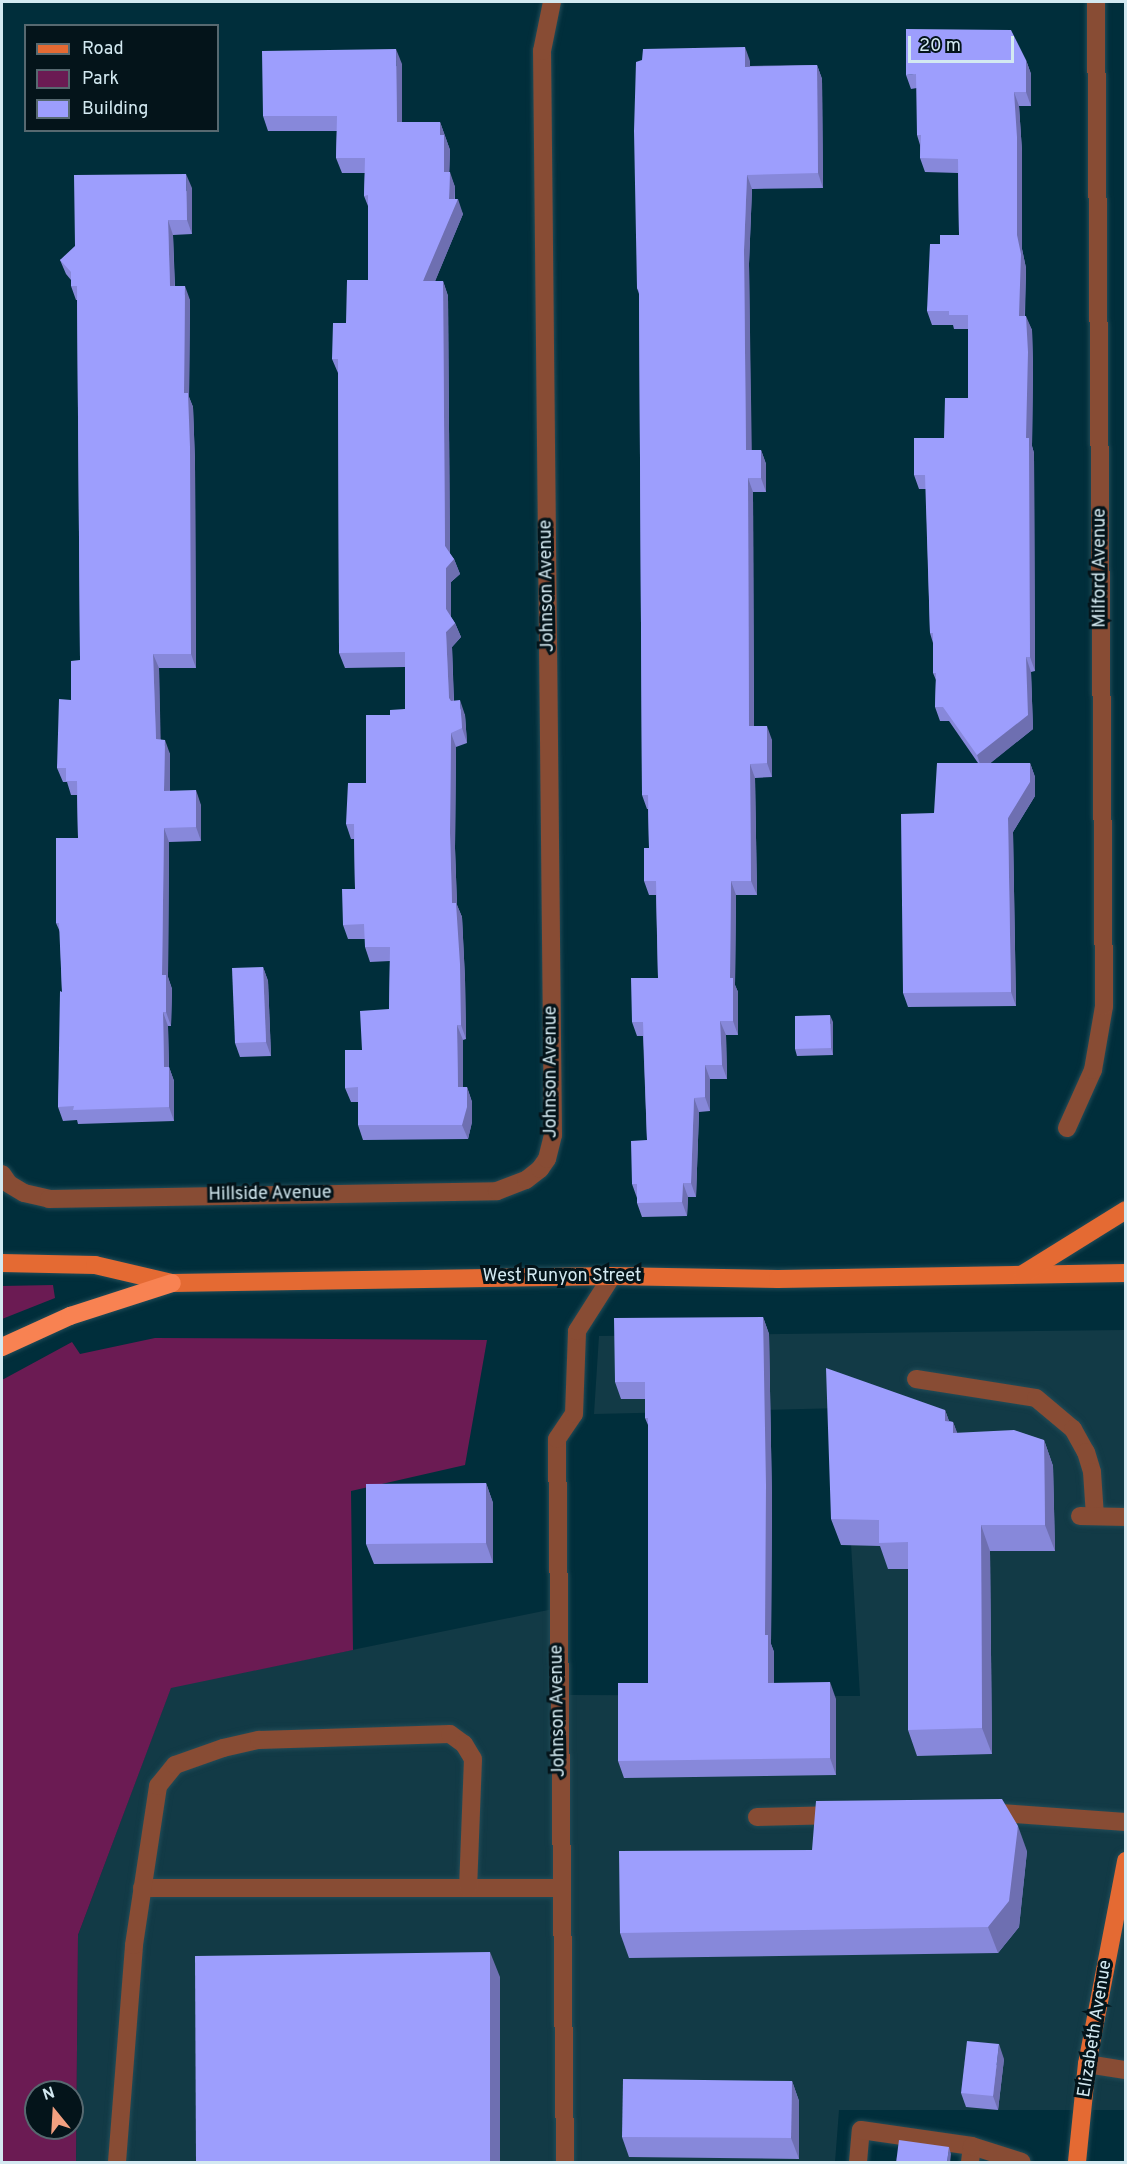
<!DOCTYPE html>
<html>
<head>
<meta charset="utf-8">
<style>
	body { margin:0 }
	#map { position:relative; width:1127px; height:2164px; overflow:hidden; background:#002e3b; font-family:Overpass,sans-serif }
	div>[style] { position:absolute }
	.built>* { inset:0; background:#123a46 }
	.green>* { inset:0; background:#6b1b53 }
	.roads { filter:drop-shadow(0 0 2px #224c58) drop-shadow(0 0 2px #224c58) }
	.minor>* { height:18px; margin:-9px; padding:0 9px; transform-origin:9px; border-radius:9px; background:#884c34 }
	.major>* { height:18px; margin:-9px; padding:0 9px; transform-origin:9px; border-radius:9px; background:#e46a33 }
	.highway>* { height:18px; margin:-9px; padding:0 9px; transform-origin:9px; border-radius:9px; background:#f88252 }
	.wall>* { inset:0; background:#8788da }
	.shaded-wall>* { inset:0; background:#6e6fb1 }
	.building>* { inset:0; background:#9d9efd }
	span { translate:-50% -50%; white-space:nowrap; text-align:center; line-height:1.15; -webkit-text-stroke:6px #04141a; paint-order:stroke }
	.street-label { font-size:18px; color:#d3e9f1 }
	.frame { position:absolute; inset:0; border:3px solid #d3e9f1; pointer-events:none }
	.legend { position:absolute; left:24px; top:24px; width:195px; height:108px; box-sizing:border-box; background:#04141a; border:2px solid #576970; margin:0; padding:8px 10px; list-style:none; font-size:18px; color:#d3e9f1 }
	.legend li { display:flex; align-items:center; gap:12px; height:30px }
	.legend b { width:30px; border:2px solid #576970 }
	.north { position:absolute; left:24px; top:2080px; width:60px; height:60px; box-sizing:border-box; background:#04141a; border:2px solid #576970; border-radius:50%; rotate:342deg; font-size:16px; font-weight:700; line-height:24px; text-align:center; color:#d3e9f1 }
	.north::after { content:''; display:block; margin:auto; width:21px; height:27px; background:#f2a080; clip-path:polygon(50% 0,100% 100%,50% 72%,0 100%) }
	.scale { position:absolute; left:908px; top:36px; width:106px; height:27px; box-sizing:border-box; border:3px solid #d3e9f1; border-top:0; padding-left:8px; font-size:18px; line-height:21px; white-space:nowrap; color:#d3e9f1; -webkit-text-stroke:4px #04141a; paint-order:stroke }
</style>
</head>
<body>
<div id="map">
	<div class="built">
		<i style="clip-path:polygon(1125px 1330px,1125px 2110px,839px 2110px,835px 2162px,76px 2162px,78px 1935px,171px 1687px,568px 1606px,568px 1695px,860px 1696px,843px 1408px,594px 1414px,599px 1336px)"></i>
	</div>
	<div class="green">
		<i style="clip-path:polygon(53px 1285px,55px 1298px,2px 1319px,2px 1286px)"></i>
		<i style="clip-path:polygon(evenodd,155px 1338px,487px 1340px,465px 1465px,351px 1491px,353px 1650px,171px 1688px,78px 1935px,76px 2162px,2px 2162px,2px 1380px,72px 1342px,80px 1354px,155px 1338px,36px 2092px,72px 2092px,72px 2128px,36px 2128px,36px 2092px)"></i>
	</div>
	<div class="roads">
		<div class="minor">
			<i style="left:1067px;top:1128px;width:64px;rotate:-65.9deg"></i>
			<i style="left:1093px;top:1070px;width:65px;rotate:-80.2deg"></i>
			<i style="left:1104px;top:1006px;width:1004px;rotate:-90.46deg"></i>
			<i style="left:2px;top:1174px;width:12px;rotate:55deg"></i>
			<i style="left:9px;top:1184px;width:17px;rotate:31deg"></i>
			<i style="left:24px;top:1193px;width:26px;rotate:13deg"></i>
			<i style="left:49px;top:1199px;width:448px;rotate:-1deg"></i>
			<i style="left:497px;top:1191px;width:31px;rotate:-21deg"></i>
			<i style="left:526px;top:1180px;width:18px;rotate:-38deg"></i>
			<i style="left:540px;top:1169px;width:12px;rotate:-55deg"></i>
			<i style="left:547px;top:1159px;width:25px;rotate:-76deg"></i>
			<i style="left:553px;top:1135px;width:1084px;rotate:-90.58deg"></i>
			<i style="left:542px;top:51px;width:50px;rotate:-78.5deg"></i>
			<i style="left:916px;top:1379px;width:121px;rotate:9deg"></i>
			<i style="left:1036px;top:1398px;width:48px;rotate:40deg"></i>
			<i style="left:1073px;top:1429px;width:26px;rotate:61deg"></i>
			<i style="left:1086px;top:1452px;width:21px;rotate:73deg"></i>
			<i style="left:1092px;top:1472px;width:44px;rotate:86.1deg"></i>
			<i style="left:1080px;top:1516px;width:46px;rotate:1.2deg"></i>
			<i style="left:987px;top:1812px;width:139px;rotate:4.1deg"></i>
			<i style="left:757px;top:1817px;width:82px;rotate:-1.4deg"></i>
			<i style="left:142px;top:1888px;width:419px"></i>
			<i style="left:1087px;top:2064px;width:39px;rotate:9deg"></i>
			<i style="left:117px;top:2162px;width:218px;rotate:-85.5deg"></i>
			<i style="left:134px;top:1945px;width:161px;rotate:-81.4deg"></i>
			<i style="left:158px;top:1786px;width:27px;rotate:-51deg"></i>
			<i style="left:175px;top:1765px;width:51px;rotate:-19.5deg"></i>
			<i style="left:223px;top:1748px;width:37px;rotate:-13deg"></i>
			<i style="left:259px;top:1740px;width:191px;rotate:-1.8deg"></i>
			<i style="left:450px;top:1734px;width:17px;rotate:36deg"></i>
			<i style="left:464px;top:1744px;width:17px;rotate:59deg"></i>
			<i style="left:473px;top:1759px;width:129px;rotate:92.2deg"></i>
			<i style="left:565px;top:2162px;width:723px;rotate:-90.63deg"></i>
			<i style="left:557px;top:1439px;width:30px;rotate:-56deg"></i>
			<i style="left:574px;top:1414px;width:83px;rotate:-87.9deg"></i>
			<i style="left:577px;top:1331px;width:65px;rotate:-57.5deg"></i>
			<i style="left:858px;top:2162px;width:32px;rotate:-85deg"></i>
			<i style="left:861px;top:2130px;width:112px;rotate:8.2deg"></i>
			<i style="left:970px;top:2162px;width:16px;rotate:-83deg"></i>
			<i style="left:972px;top:2146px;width:52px;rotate:17.7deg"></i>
		</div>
		<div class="major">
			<i style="left:2px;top:1263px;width:93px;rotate:1.2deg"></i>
			<i style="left:95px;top:1265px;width:79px;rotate:13.2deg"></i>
			<i style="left:172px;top:1283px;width:440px;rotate:-0.9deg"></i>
			<i style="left:612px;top:1276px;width:166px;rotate:1deg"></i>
			<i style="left:778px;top:1279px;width:348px;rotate:-1deg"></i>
			<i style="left:1023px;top:1274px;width:121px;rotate:-31.9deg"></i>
			<i style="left:1077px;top:2162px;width:99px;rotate:-84.2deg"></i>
			<i style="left:1087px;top:2064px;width:207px;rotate:-79.1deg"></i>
		</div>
		<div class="highway">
			<i style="left:2px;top:1347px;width:75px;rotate:-24.5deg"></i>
			<i style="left:70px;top:1316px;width:107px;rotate:-17.9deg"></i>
		</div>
	</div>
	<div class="wall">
		<i style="clip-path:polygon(642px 60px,750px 61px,750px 66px,817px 65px,822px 79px,823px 188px,752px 189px,749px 264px,751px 450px,761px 450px,766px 464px,766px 492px,753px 492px,754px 726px,772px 740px,772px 777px,755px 778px,757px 895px,736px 895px,735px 985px,738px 992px,738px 1035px,726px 1035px,727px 1079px,710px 1079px,710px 1111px,699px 1112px,696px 1197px,688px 1197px,687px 1216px,642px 1217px,637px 1203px,637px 1198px,632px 1184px,647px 1140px,643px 1036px,637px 1036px,632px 1022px,658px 978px,656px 895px,649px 895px,644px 881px,649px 848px,648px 809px,647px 809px,642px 795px,639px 294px,637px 288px)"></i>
		<i style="clip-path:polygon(1026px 60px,1031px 74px,1031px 106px,1019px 106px,1022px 151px,1022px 249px,1026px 268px,1025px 316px,1032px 330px,1033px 367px,1032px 446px,1034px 453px,1035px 671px,1031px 672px,1033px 729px,990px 763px,1030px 763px,1035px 777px,1035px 796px,1013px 832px,1016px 1006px,908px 1007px,903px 993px,934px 813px,978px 763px,949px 721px,940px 721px,935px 707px,936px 680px,933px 673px,933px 643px,930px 633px,926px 489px,919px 489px,914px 475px,944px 438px,968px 398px,968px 329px,954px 329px,953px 325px,932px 325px,927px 311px,940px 244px,959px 235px,958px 173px,925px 172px,920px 158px,920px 145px,917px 135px,917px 88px,911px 89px,906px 75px)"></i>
		<i style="clip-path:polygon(402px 64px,402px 122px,440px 122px,450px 150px,449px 172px,455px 187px,455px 199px,463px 214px,435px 281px,443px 281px,448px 296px,450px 554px,454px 559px,460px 574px,451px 582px,451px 617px,455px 623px,461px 637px,452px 647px,454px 701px,465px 715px,467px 743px,456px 747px,455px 848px,457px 905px,462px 917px,465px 979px,466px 1039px,463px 1040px,463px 1087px,467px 1087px,472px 1102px,472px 1122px,468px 1139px,363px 1140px,358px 1125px,358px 1102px,351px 1102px,345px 1088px,362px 1050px,389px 1009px,390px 961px,370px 962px,365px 947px,365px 939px,348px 939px,343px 925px,355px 889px,354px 839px,351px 839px,346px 824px,366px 783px,390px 715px,405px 709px,405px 667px,345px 668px,339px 653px,338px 373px,332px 359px,346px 323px,368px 280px,368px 206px,364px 196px,365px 173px,342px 173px,336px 158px,337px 131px,268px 131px,263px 116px)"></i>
		<i style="clip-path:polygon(192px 188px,192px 234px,173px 235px,175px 286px,190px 300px,189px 397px,193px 407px,195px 462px,196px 668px,159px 668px,160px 739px,170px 754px,170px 791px,201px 805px,201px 841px,169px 842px,168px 977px,172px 989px,171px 1026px,168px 1026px,169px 1067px,174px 1081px,174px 1121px,78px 1124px,77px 1120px,63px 1121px,58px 1107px,62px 992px,60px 932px,56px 923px,78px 838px,77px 795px,71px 795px,67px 782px,63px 782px,57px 768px,80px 660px,77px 300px,76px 300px,71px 286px,71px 280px,66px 274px,60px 260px)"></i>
		<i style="clip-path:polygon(263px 967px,268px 981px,271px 1056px,240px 1057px,235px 1043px)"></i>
		<i style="clip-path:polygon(833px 1022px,833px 1055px,797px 1056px,795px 1049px)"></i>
		<i style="clip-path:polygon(763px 1317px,769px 1334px,772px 1501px,771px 1644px,774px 1652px,774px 1683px,836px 1699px,836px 1775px,624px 1778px,618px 1761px,648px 1683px,648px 1425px,645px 1418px,645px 1399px,621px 1399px,615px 1382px)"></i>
		<i style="clip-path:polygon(945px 1410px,949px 1421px,953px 1422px,957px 1433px,1044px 1440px,1053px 1466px,1055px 1551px,990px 1551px,992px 1754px,917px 1756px,908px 1730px,908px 1569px,888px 1569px,880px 1546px,841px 1545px,831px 1519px)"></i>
		<i style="clip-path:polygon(486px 1483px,493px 1503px,493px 1563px,374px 1564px,366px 1544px)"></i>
		<i style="clip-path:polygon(1027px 1851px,1019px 1927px,998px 1953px,629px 1958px,620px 1933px)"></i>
		<i style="clip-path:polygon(1004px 2059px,998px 2110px,966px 2107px,961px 2093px)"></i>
		<i style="clip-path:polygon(792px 2081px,799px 2101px,799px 2159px,629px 2157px,622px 2137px)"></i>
	</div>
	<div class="shaded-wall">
		<i style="clip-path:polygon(745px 47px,750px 61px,750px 81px,745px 67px)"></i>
		<i style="clip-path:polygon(396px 49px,402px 64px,402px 137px,397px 122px)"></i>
		<i style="clip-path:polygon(1026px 60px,1031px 74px,1031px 106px,1026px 92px)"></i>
		<i style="clip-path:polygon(817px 65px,822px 79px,823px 188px,818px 173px)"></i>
		<i style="clip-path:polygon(1014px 92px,1019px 106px,1022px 151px,1022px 249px,1026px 268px,1024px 331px,1019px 316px,1017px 235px)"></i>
		<i style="clip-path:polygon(440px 122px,450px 150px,449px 187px,444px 172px,440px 135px)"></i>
		<i style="clip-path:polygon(450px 172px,455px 187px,454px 206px,458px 199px,463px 214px,429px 296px,423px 281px,449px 199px)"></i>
		<i style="clip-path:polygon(186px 174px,192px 188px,192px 234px,187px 220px)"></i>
		<i style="clip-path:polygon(747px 175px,752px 189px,749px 264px,752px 464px,746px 450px,744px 250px)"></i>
		<i style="clip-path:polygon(168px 220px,173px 235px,175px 300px,170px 286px)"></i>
		<i style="clip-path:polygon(443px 281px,448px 296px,450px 561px,445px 546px)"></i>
		<i style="clip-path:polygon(185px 286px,190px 300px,189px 397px,193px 407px,195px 462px,196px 668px,191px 654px,184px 393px)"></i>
		<i style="clip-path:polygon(1026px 316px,1032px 330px,1033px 367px,1032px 446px,1034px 453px,1035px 671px,1030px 657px,1026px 438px)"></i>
		<i style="clip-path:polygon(761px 450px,766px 464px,766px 492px,761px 478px)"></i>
		<i style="clip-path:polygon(748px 478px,753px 492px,754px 740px,749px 726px)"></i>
		<i style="clip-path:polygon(454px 559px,460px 574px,451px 582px,451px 624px,446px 609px,446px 568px)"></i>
		<i style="clip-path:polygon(455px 623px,461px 637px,452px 647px,454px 712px,449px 698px,446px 632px)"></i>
		<i style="clip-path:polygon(153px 654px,159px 668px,161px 753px,156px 739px)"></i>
		<i style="clip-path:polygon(1026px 657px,1031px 672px,1033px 729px,982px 770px,977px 755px)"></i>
		<i style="clip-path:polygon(460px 700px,465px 715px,467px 743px,462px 728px)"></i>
		<i style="clip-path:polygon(767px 726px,772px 740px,772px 777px,767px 763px)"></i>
		<i style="clip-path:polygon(451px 733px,456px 747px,455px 848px,457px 905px,462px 917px,465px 979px,466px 1039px,461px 1025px,452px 903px,450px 833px)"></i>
		<i style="clip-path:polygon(165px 740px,170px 754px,170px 805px,164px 791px)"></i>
		<i style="clip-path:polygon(1030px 763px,1035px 777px,1035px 796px,1013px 832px,1016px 1006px,1011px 992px,1008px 818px)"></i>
		<i style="clip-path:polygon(750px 764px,755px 778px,757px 895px,751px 881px)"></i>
		<i style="clip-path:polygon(196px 790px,201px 805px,201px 841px,196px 827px)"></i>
		<i style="clip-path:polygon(164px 828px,169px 842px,168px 977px,172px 989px,171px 1026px,166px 1012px,162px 975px)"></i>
		<i style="clip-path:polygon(731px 881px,736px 895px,735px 985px,738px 992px,738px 1035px,733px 1021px,730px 978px)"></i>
		<i style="clip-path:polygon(263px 967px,268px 981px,271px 1056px,266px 1042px)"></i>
		<i style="clip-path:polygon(163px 1012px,168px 1026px,169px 1075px,169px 1067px,174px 1081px,174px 1121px,169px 1107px,164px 1067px)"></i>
		<i style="clip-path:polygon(830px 1015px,833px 1022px,833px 1055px,831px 1048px)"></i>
		<i style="clip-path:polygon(720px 1021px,726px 1035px,727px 1079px,722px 1065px)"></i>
		<i style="clip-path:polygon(457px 1025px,463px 1040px,463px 1102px,458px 1087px)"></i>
		<i style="clip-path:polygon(705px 1065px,710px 1079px,710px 1111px,705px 1097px)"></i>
		<i style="clip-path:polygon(467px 1087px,472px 1102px,472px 1122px,468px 1139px,462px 1125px)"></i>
		<i style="clip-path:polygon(694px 1098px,699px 1112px,696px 1197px,691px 1183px)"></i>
		<i style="clip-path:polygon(683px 1183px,688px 1197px,687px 1216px,682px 1202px)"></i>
		<i style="clip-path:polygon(763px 1317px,769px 1334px,772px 1501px,771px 1644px,774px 1652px,774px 1700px,768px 1683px,765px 1635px)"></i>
		<i style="clip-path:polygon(945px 1410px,954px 1435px,945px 1421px)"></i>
		<i style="clip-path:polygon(953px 1422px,963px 1448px,953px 1433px)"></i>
		<i style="clip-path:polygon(1044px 1440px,1053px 1466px,1055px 1551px,1045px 1525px)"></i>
		<i style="clip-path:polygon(486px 1483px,493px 1503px,493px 1563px,486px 1543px)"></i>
		<i style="clip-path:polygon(981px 1525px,990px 1551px,992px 1754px,982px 1728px)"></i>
		<i style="clip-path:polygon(830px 1682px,836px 1699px,836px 1775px,830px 1758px)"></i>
		<i style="clip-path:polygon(1018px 1826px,1027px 1851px,1019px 1927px,998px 1953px,988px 1927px)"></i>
		<i style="clip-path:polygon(490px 1952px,500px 1977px,500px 2163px,490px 2163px)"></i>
		<i style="clip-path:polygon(999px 2044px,1004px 2059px,998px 2110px,993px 2096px)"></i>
		<i style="clip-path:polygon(792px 2081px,799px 2101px,799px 2159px,791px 2138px)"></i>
		<i style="clip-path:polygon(949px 2147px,951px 2154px,950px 2163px,947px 2163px)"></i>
	</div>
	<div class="building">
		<i style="clip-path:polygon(906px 29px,1011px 30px,1026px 60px,1026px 92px,1014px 92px,1017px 137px,1017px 235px,1021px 254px,1019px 316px,1026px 316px,1028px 352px,1026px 438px,1029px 438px,1030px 657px,1026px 657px,1028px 715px,977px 755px,943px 707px,935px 707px,936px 673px,933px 673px,933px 633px,930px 633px,925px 475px,914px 475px,914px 438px,944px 438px,945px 398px,968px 398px,968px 315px,949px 315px,949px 311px,927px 311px,930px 244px,940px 244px,940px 235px,959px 235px,958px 159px,920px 158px,921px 135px,917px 135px,916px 74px,906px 75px)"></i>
		<i style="clip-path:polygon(745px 47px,745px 67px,817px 65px,818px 173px,747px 175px,744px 250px,746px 450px,761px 450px,761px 478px,748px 478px,749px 726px,767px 726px,767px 763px,750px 764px,751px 881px,731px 881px,730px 978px,733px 978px,733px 1021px,720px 1021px,722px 1065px,705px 1065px,705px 1097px,694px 1098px,691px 1183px,683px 1183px,682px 1202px,637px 1203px,637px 1184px,632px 1184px,631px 1141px,647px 1140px,643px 1022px,632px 1022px,631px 978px,658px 978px,656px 881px,644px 881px,644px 848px,649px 848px,648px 795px,642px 795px,639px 291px,637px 288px,634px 131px,636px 62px,642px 60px,643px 49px)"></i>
		<i style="clip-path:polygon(396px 49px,397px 122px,440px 122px,440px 135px,444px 135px,444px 172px,450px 172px,449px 199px,458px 199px,423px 281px,443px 281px,445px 546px,454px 559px,446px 568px,446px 609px,455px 623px,446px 632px,449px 698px,451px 701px,460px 700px,462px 728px,451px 733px,450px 833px,452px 903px,456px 903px,460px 964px,461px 1025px,457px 1025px,458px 1087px,467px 1087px,467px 1107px,462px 1125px,358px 1125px,358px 1087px,345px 1088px,345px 1050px,362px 1050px,360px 1011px,389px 1009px,390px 947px,365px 947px,364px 924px,343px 925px,342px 889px,355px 889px,354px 824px,346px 824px,348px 783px,366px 783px,366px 715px,390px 715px,390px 710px,405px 709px,405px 652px,339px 653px,338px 359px,332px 359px,333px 323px,346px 323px,347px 280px,368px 280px,368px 195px,364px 196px,365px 158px,336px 158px,337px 116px,263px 116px,262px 51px)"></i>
		<i style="clip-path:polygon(186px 174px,187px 220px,168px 220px,170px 286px,185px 286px,184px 393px,188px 393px,190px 447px,191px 654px,153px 654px,156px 739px,165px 740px,164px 791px,196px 790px,196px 827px,164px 828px,162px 975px,166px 975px,166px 1012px,163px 1012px,164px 1067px,169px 1067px,169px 1107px,73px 1110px,74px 1106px,58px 1107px,60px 991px,62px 992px,59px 923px,56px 923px,56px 838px,78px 838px,77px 781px,66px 781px,66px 768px,57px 768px,59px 699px,71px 700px,71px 661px,80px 660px,77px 286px,71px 286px,71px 272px,60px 260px,75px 246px,74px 175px)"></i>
		<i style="clip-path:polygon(937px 763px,1030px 763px,1030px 782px,1008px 818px,1011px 992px,903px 993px,901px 814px,934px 813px)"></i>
		<i style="clip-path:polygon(263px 967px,266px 1042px,235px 1043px,232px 968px)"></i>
		<i style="clip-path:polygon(830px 1015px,831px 1048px,795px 1049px,795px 1016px)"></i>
		<i style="clip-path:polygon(763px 1317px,766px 1485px,765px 1635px,768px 1635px,768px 1683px,830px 1682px,830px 1758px,618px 1761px,618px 1683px,648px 1683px,648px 1418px,645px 1418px,645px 1382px,615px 1382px,614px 1318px)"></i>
		<i style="clip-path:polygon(826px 1368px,945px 1410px,945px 1421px,953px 1422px,953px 1433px,1014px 1430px,1044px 1440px,1045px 1525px,981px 1525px,982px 1728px,908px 1730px,908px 1542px,879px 1543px,879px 1520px,831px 1519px)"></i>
		<i style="clip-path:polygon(486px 1483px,486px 1543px,366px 1544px,366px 1484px)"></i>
		<i style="clip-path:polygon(1002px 1799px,1018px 1826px,1009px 1901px,988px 1927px,620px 1933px,619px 1851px,812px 1850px,816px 1801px)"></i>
		<i style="clip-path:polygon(490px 1952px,490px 2163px,196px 2163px,195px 1956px)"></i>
		<i style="clip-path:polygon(967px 2041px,999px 2044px,993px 2096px,961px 2093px)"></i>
		<i style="clip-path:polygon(623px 2079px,792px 2081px,791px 2138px,622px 2137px)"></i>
		<i style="clip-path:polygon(899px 2140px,949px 2147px,947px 2163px,896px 2163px)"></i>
	</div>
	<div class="street-label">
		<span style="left:1101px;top:568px;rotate:-90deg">Milford Avenue</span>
		<span style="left:548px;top:586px;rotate:-91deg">Johnson Avenue</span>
		<span style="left:552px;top:1072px;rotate:-90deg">Johnson Avenue</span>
		<span style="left:270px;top:1195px;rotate:-1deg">Hillside Avenue</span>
		<span style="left:562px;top:1277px">West Runyon Street</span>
		<span style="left:559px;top:1711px;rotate:-91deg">Johnson Avenue</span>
		<span style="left:1096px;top:2029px;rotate:-81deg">Elizabeth Avenue</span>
	</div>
	<div class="frame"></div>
	<ul class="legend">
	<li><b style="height:8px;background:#e46a33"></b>Road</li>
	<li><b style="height:16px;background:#6b1b53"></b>Park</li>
	<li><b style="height:16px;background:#9d9efd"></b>Building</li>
	</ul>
	<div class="north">N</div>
	<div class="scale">20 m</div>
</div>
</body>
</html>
